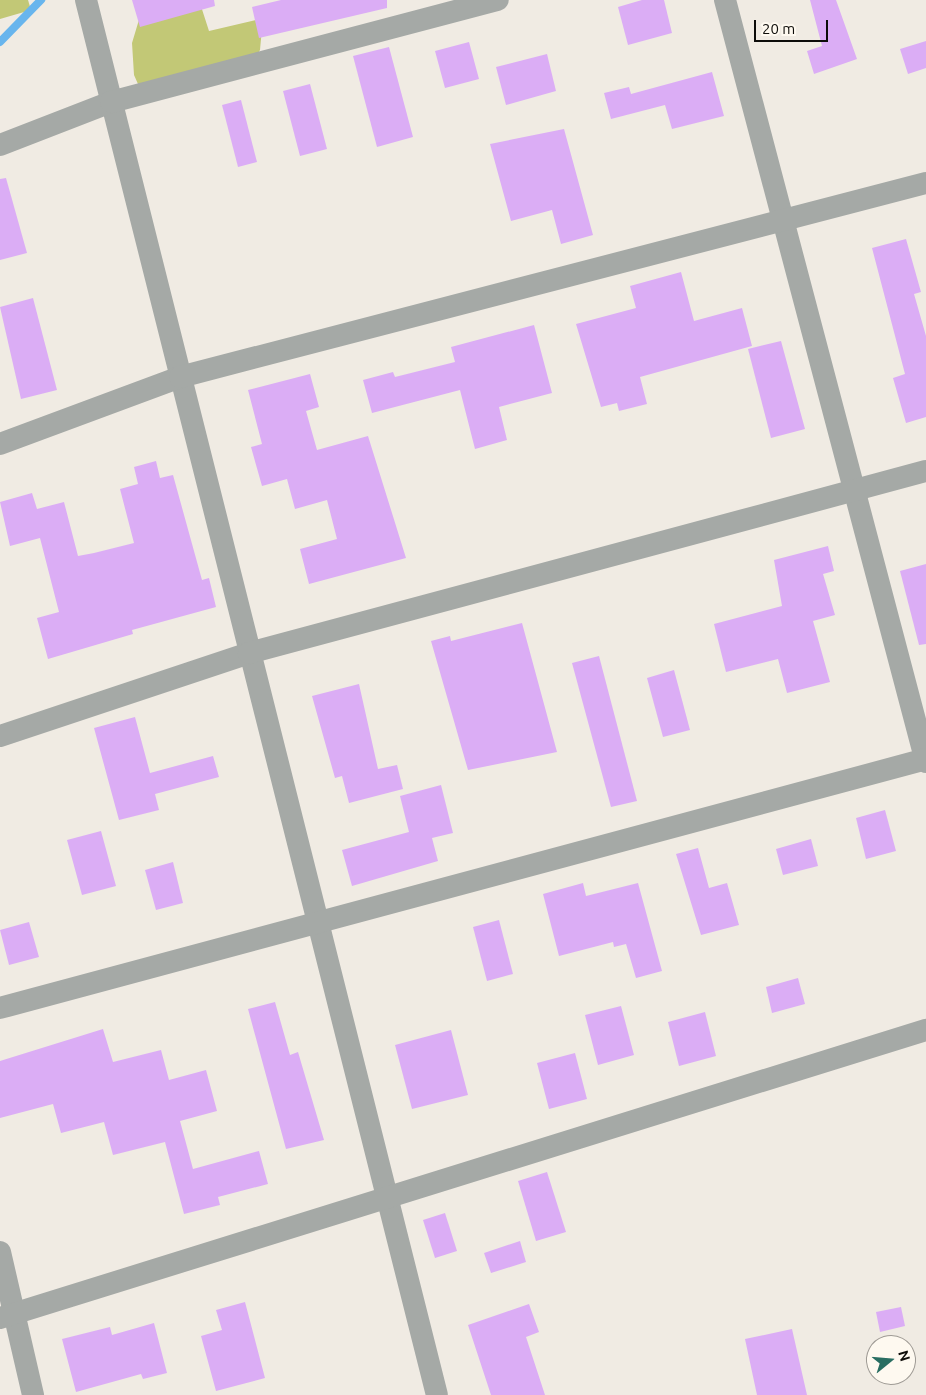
<!DOCTYPE html>
<html>
<head>
<meta charset="utf-8">
<style>
	body { margin:0 }
	#map { position:relative; width:926px; height:1395px; overflow:hidden; background:#f0ebe3; font-family:Ubuntu,sans-serif }
	div>[style] { position:absolute }
	.green>* { inset:0; background:#c2c876 }
	.stream>* { height:8px; margin:-4px; padding:0 4px; transform-origin:4px; border-radius:4px; background:#68b5ed }
	.building>* { inset:0; background:#dbadf5 }
	.street>* { height:22px; margin:-11px; padding:0 11px; transform-origin:11px; border-radius:11px; background:#a5a9a6 }
	span { translate:-50% -50%; white-space:nowrap; text-align:center; line-height:1.15; -webkit-text-stroke:5px #fef9f0; paint-order:stroke }
	.north { position:absolute; left:866px; top:1335px; width:50px; height:50px; box-sizing:border-box; background:#fef9f0; border:1px solid #9e9a94; border-radius:50%; rotate:73deg; font-size:14px; font-weight:700; line-height:20px; text-align:center; color:#0d0c09 }
	.north::after { content:''; display:block; margin:auto; width:18px; height:22px; background:#296e62; clip-path:polygon(50% 0,100% 100%,50% 72%,0 100%) }
	.scale { position:absolute; left:754px; top:20px; width:74px; height:22px; box-sizing:border-box; border:2px solid #0d0c09; border-top:0; padding-left:6px; font-size:15px; line-height:18px; white-space:nowrap; color:#0d0c09; -webkit-text-stroke:4px #fef9f0; paint-order:stroke }
</style>
</head>
<body>
<div id="map">
	<div class="green">
		<i style="clip-path:polygon(0 0,28px 0,31px 10px,0 19px)"></i>
		<i style="clip-path:polygon(199px 0,209px 31px,256px 20px,262px 28px,260px 50px,250px 67px,142px 93px,134px 75px,132px 43px,141px 13px)"></i>
	</div>
	<div class="stream">
		<i style="left:0;top:42px;width:59px;rotate:-45.7deg"></i>
	</div>
	<div class="building">
		<i style="clip-path:polygon(132px 0,214px 0,215px 6px,140px 27px)"></i>
		<i style="clip-path:polygon(281px 0,387px 0,387px 8px,259px 38px,252px 7px)"></i>
		<i style="clip-path:polygon(642px 0,664px 0,672px 33px,628px 45px,618px 7px)"></i>
		<i style="clip-path:polygon(810px 0,836px 0,857px 59px,814px 74px,807px 51px,822px 46px)"></i>
		<i style="clip-path:polygon(926px 41px,926px 68px,908px 74px,900px 49px)"></i>
		<i style="clip-path:polygon(469px 42px,479px 79px,445px 88px,435px 51px)"></i>
		<i style="clip-path:polygon(389px 47px,413px 137px,377px 147px,353px 56px)"></i>
		<i style="clip-path:polygon(547px 54px,556px 91px,506px 105px,496px 67px)"></i>
		<i style="clip-path:polygon(712px 72px,724px 116px,672px 129px,665px 105px,611px 119px,604px 93px,629px 87px,631px 94px)"></i>
		<i style="clip-path:polygon(310px 84px,327px 149px,300px 156px,283px 91px)"></i>
		<i style="clip-path:polygon(241px 100px,257px 162px,238px 167px,222px 105px)"></i>
		<i style="clip-path:polygon(564px 129px,593px 235px,561px 244px,552px 210px,511px 221px,490px 144px)"></i>
		<i style="clip-path:polygon(6px 178px,27px 253px,0 260px,0 179px)"></i>
		<i style="clip-path:polygon(906px 239px,921px 292px,914px 294px,926px 336px,926px 417px,906px 423px,893px 378px,905px 374px,872px 248px)"></i>
		<i style="clip-path:polygon(681px 272px,694px 321px,742px 308px,752px 346px,640px 377px,647px 404px,619px 411px,617px 403px,601px 407px,576px 324px,636px 308px,630px 286px)"></i>
		<i style="clip-path:polygon(33px 298px,57px 390px,21px 399px,0 307px)"></i>
		<i style="clip-path:polygon(534px 325px,552px 393px,499px 407px,507px 440px,475px 449px,460px 390px,372px 413px,363px 380px,393px 372px,395px 377px,455px 362px,451px 347px)"></i>
		<i style="clip-path:polygon(781px 341px,805px 429px,771px 438px,748px 349px)"></i>
		<i style="clip-path:polygon(310px 374px,319px 407px,306px 411px,317px 450px,368px 436px,406px 558px,309px 584px,300px 549px,337px 539px,327px 500px,295px 509px,287px 479px,262px 486px,251px 447px,262px 444px,248px 390px)"></i>
		<i style="clip-path:polygon(156px 461px,160px 478px,173px 475px,202px 580px,209px 578px,216px 607px,132px 630px,133px 634px,48px 659px,37px 618px,59px 612px,40px 538px,10px 546px,0 502px,32px 493px,37px 509px,64px 502px,78px 556px,94px 553px,134px 543px,120px 489px,138px 484px,134px 467px)"></i>
		<i style="clip-path:polygon(828px 546px,834px 571px,823px 574px,835px 615px,813px 621px,830px 682px,787px 693px,778px 659px,726px 672px,714px 624px,782px 606px,774px 560px)"></i>
		<i style="clip-path:polygon(926px 564px,926px 644px,919px 645px,900px 571px)"></i>
		<i style="clip-path:polygon(522px 623px,557px 752px,468px 770px,431px 641px,450px 636px,451px 641px)"></i>
		<i style="clip-path:polygon(599px 656px,637px 801px,611px 807px,572px 663px)"></i>
		<i style="clip-path:polygon(674px 670px,690px 730px,663px 737px,647px 678px)"></i>
		<i style="clip-path:polygon(359px 684px,378px 769px,397px 765px,403px 789px,349px 803px,342px 776px,335px 778px,312px 696px)"></i>
		<i style="clip-path:polygon(135px 717px,150px 773px,213px 756px,219px 777px,155px 794px,159px 810px,119px 820px,94px 728px)"></i>
		<i style="clip-path:polygon(441px 785px,453px 833px,432px 838px,438px 861px,352px 886px,342px 850px,409px 832px,400px 796px)"></i>
		<i style="clip-path:polygon(885px 810px,896px 851px,866px 859px,856px 818px)"></i>
		<i style="clip-path:polygon(101px 831px,116px 886px,82px 895px,67px 840px)"></i>
		<i style="clip-path:polygon(811px 839px,818px 866px,783px 875px,776px 849px)"></i>
		<i style="clip-path:polygon(698px 848px,709px 888px,727px 883px,739px 925px,701px 935px,676px 854px)"></i>
		<i style="clip-path:polygon(173px 862px,183px 903px,156px 910px,145px 870px)"></i>
		<i style="clip-path:polygon(583px 883px,586px 896px,638px 883px,662px 971px,636px 978px,626px 944px,614px 947px,613px 942px,559px 956px,543px 894px)"></i>
		<i style="clip-path:polygon(499px 920px,513px 974px,487px 981px,473px 927px)"></i>
		<i style="clip-path:polygon(29px 922px,39px 957px,9px 965px,0 930px)"></i>
		<i style="clip-path:polygon(798px 978px,805px 1004px,772px 1013px,766px 987px)"></i>
		<i style="clip-path:polygon(275px 1002px,290px 1055px,298px 1052px,324px 1140px,286px 1149px,248px 1009px)"></i>
		<i style="clip-path:polygon(621px 1006px,634px 1055px,598px 1065px,585px 1015px)"></i>
		<i style="clip-path:polygon(705px 1012px,716px 1056px,679px 1066px,668px 1022px)"></i>
		<i style="clip-path:polygon(103px 1029px,113px 1062px,161px 1050px,169px 1080px,206px 1070px,217px 1111px,180px 1121px,193px 1169px,259px 1151px,268px 1184px,218px 1197px,220px 1205px,184px 1214px,165px 1142px,113px 1155px,104px 1122px,61px 1133px,53px 1104px,0 1118px,0 1061px)"></i>
		<i style="clip-path:polygon(451px 1030px,468px 1095px,412px 1109px,395px 1045px)"></i>
		<i style="clip-path:polygon(575px 1053px,587px 1099px,549px 1109px,537px 1063px)"></i>
		<i style="clip-path:polygon(547px 1172px,566px 1232px,536px 1241px,518px 1181px)"></i>
		<i style="clip-path:polygon(445px 1213px,457px 1251px,435px 1258px,423px 1220px)"></i>
		<i style="clip-path:polygon(520px 1241px,526px 1262px,491px 1273px,484px 1253px)"></i>
		<i style="clip-path:polygon(245px 1302px,265px 1378px,216px 1391px,201px 1336px,222px 1330px,216px 1310px)"></i>
		<i style="clip-path:polygon(529px 1304px,539px 1332px,526px 1337px,545px 1395px,491px 1395px,468px 1325px)"></i>
		<i style="clip-path:polygon(901px 1307px,905px 1326px,880px 1332px,876px 1312px)"></i>
		<i style="clip-path:polygon(154px 1323px,167px 1373px,143px 1379px,141px 1374px,76px 1392px,62px 1339px,110px 1327px,112px 1335px)"></i>
		<i style="clip-path:polygon(792px 1329px,807px 1395px,757px 1395px,745px 1339px)"></i>
	</div>
	<div class="street">
		<i style="left:86px;top:0;width:1438px;rotate:75.88deg"></i>
		<i style="left:725px;top:0;width:788px;rotate:75.22deg"></i>
		<i style="left:0;top:145px;width:119px;rotate:-21.2deg"></i>
		<i style="left:111px;top:102px;width:400px;rotate:-14.8deg"></i>
		<i style="left:0;top:444px;width:192px;rotate:-20.4deg"></i>
		<i style="left:180px;top:377px;width:771px;rotate:-14.58deg"></i>
		<i style="left:0;top:736px;width:262px;rotate:-18.4deg"></i>
		<i style="left:249px;top:653px;width:701px;rotate:-15.05deg"></i>
		<i style="left:0;top:1008px;width:959px;rotate:-15.05deg"></i>
		<i style="left:0;top:1252px;width:147px;rotate:77deg"></i>
		<i style="left:0;top:1318px;width:970px;rotate:-17.28deg"></i>
	</div>
	<div class="north">N</div>
	<div class="scale">20 m</div>
</div>
</body>
</html>
